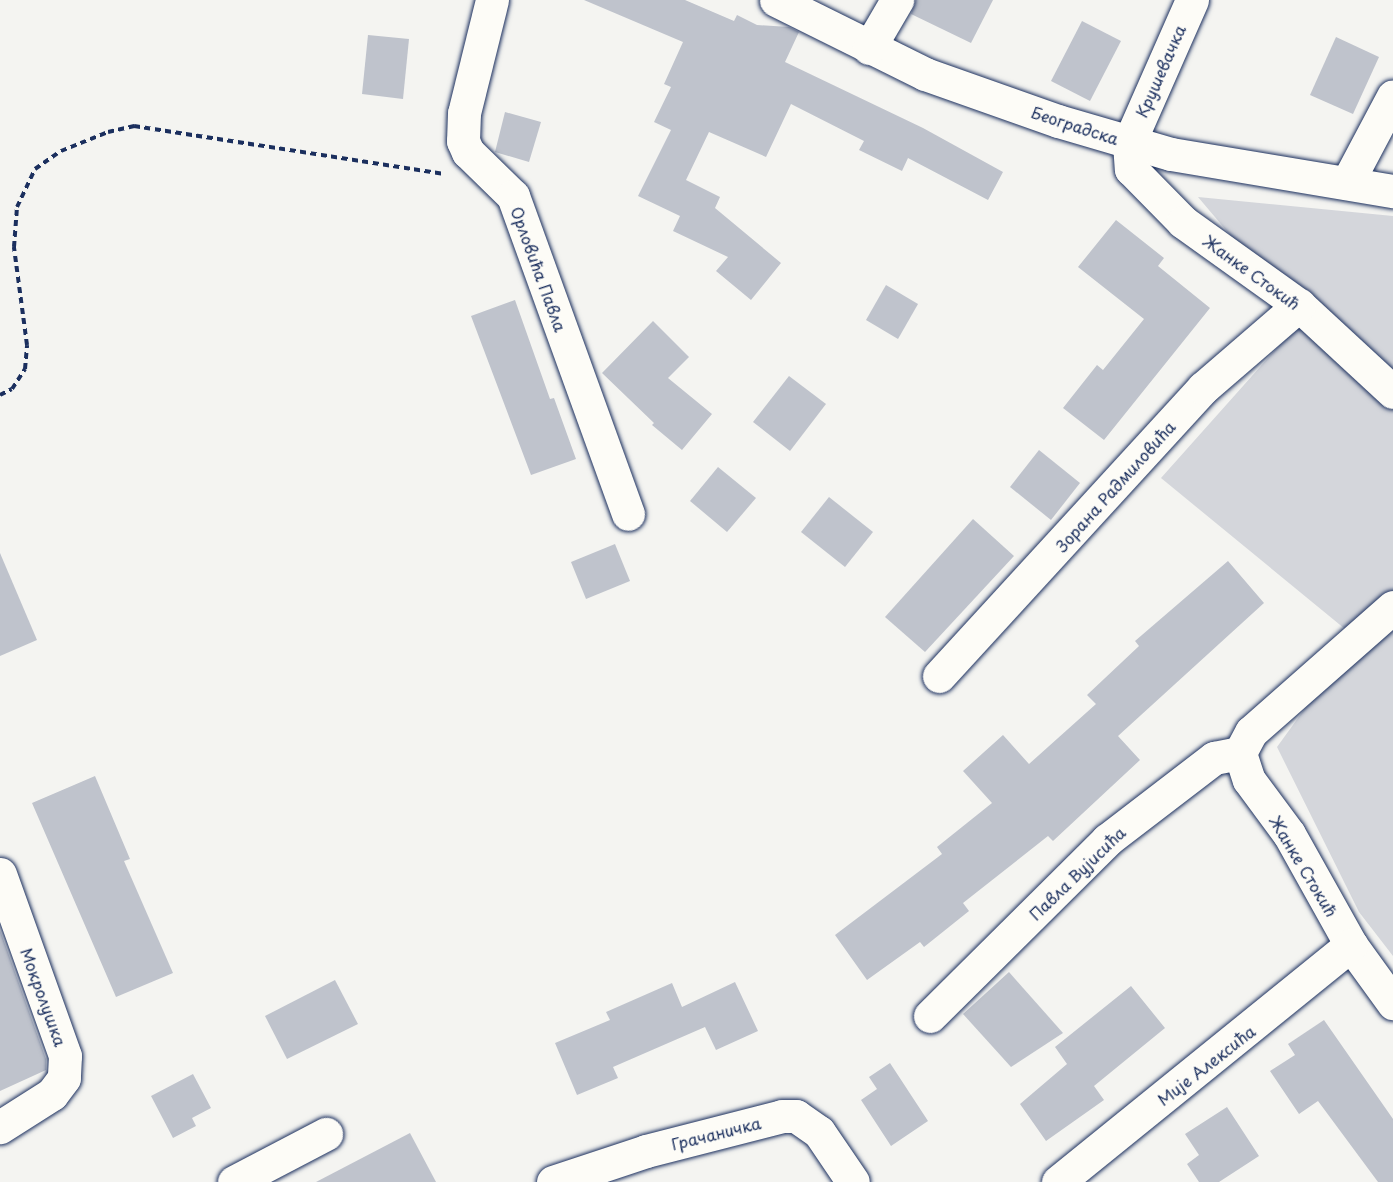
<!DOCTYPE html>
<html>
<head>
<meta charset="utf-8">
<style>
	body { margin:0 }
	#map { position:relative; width:1393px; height:1182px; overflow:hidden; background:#f4f4f1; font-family:"Playpen Sans",sans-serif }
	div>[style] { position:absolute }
	.green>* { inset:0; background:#d4d6db }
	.building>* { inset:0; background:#bfc3cc }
	.path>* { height:4px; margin-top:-2px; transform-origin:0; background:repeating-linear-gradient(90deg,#1b2f5e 0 6px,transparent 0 10.5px) }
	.roads { filter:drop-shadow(0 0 2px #1b2f5e) drop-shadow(0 0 2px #1b2f5e) }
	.minor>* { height:33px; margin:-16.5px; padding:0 16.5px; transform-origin:16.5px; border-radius:16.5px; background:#fdfcf7 }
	span { translate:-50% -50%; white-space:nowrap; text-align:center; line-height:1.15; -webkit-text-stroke:4.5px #fdfcf7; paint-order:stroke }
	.street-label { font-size:16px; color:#1b2f5e }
</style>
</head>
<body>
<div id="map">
	<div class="green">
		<i style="clip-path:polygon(1198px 197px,1393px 216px,1393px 956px,1359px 912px,1277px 747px,1356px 638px,1161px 478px,1302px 320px)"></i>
	</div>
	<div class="building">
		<i style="clip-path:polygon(584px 0,685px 0,734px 21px,737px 15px,757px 25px,789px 27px,799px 32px,785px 62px,923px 128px,1003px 172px,988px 200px,908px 158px,902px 171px,859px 150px,864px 141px,791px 104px,766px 157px,709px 132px,686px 180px,720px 197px,715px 208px,781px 263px,751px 300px,716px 271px,728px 257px,673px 231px,680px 216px,638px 196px,671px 130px,654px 122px,671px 87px,664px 84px,683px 42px)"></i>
		<i style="clip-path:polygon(916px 0,993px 0,971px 43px,911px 14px)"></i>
		<i style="clip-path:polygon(1082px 21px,1121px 41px,1090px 101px,1051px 81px)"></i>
		<i style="clip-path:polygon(368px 35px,409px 39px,403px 99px,362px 94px)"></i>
		<i style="clip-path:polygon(1336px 37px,1379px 57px,1353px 114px,1310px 95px)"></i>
		<i style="clip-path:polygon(505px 112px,541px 122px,529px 162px,495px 152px)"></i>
		<i style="clip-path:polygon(1116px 220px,1164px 258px,1158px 266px,1210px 308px,1104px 440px,1063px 408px,1097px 365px,1103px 370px,1144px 319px,1078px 267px)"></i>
		<i style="clip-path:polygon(886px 285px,918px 304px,898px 339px,866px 320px)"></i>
		<i style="clip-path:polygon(515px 300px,550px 399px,554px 398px,576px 459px,531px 475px,471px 316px)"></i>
		<i style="clip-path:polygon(653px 321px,689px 357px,668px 378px,712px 414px,682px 450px,652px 425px,654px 423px,602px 373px)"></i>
		<i style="clip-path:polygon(789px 376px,826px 404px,790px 451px,753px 422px)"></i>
		<i style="clip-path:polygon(1039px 450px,1080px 483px,1051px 520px,1010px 487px)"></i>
		<i style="clip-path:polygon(718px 467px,756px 498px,727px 532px,690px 501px)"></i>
		<i style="clip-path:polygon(829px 497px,873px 532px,845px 567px,801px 532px)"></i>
		<i style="clip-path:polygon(973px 519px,1014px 556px,925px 652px,885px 617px)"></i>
		<i style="clip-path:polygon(615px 544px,630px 581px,586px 599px,571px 562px)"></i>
		<i style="clip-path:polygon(0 553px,37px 640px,0 656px)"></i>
		<i style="clip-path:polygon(1228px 561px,1264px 603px,1118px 736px,1140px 760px,1053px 841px,1048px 836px,963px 903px,969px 911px,924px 947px,920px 942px,867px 980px,835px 935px,942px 854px,937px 847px,992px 803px,963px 771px,1003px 735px,1029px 764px,1096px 704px,1087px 695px,1139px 646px,1135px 641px)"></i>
		<i style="clip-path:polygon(95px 776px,130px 859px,124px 861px,173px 973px,116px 997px,32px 803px)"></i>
		<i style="clip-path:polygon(0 930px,46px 1059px,46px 1070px,0 1091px)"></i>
		<i style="clip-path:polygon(1009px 972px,1063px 1033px,1011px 1067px,963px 1014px)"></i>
		<i style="clip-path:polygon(335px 980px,358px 1024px,287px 1059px,265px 1016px)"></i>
		<i style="clip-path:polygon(735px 982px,758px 1031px,716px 1050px,705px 1027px,613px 1067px,618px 1078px,577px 1095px,555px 1043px,610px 1020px,606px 1012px,672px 983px,682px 1007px)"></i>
		<i style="clip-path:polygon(1131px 986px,1165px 1028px,1094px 1086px,1104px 1100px,1046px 1141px,1020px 1104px,1067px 1064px,1055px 1047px)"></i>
		<i style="clip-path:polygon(1324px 1020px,1393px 1119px,1393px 1182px,1378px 1182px,1318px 1101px,1299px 1114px,1270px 1071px,1295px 1055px,1288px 1044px)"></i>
		<i style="clip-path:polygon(890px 1063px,928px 1121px,891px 1146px,861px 1100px,877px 1089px,869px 1077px)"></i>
		<i style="clip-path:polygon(193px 1074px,211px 1108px,192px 1118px,196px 1126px,173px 1138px,151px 1096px)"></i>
		<i style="clip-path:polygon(1227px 1107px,1259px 1156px,1219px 1182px,1199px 1182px,1187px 1164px,1199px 1155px,1185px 1134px)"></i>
		<i style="clip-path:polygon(410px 1133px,436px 1182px,316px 1182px)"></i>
	</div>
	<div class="path">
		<i style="left:0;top:395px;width:13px;rotate:-27deg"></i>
		<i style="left:12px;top:389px;width:24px;rotate:-57deg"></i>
		<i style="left:25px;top:369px;width:24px;rotate:-85deg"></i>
		<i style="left:27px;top:345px;width:99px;rotate:-97.6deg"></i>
		<i style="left:14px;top:247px;width:40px;rotate:-85.7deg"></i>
		<i style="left:17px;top:207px;width:42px;rotate:-64.7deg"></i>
		<i style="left:35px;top:169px;width:32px;rotate:-35deg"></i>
		<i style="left:61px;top:151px;width:51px;rotate:-22deg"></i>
		<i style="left:108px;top:132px;width:27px;rotate:-13deg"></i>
		<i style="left:134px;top:126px;width:314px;rotate:8.8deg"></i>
	</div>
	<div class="roads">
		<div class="minor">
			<i style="left:492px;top:0;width:116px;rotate:103.9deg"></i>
			<i style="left:464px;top:113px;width:28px;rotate:92deg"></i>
			<i style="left:463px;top:141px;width:12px;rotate:66deg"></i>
			<i style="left:468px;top:152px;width:63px;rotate:44.4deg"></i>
			<i style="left:513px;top:196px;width:338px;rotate:70.1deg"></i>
			<i style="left:776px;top:0;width:166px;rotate:26.4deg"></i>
			<i style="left:925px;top:74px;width:141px;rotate:19.5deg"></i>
			<i style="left:1058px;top:121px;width:118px;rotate:16.3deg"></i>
			<i style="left:1171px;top:154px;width:225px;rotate:9.5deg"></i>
			<i style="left:1192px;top:0;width:156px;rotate:113.8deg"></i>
			<i style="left:1129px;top:143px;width:26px;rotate:86deg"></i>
			<i style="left:1131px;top:169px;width:74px;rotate:45.5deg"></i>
			<i style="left:1183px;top:222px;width:143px;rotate:35.6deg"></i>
			<i style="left:1299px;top:305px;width:128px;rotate:42.8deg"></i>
			<i style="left:869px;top:48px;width:56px;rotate:-59.7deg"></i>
			<i style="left:1347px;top:183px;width:98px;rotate:-62.1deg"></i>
			<i style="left:1393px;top:607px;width:189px;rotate:138.6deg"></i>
			<i style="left:1251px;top:732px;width:24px;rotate:118deg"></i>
			<i style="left:1240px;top:753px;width:28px;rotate:72deg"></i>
			<i style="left:1249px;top:780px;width:67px;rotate:53.5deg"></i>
			<i style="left:1289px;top:834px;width:127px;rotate:60.8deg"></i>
			<i style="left:1351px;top:945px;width:72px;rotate:54.1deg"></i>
			<i style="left:939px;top:676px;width:391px;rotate:-47.5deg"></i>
			<i style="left:1203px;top:388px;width:127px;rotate:-40.8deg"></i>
			<i style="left:0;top:874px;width:193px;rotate:70.3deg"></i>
			<i style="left:65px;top:1056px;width:22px;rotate:93deg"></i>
			<i style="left:64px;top:1078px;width:20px;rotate:127deg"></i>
			<i style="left:52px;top:1094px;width:62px;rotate:147.6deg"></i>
			<i style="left:930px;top:1016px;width:250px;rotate:-44.8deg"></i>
			<i style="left:1107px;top:840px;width:135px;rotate:-37.5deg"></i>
			<i style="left:1214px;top:758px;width:26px;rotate:-11deg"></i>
			<i style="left:234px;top:1182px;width:104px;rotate:-27.6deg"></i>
			<i style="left:553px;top:1182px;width:98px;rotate:-18.4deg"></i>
			<i style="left:646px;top:1151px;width:140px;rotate:-14.4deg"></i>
			<i style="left:782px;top:1116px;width:14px"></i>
			<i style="left:796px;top:1116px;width:28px;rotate:35deg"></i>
			<i style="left:819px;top:1132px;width:60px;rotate:55.8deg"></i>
			<i style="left:1058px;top:1182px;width:377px;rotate:-39deg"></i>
		</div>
	</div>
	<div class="street-label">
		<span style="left:1160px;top:71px;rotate:-66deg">Крушевачка</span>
		<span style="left:1075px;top:125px;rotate:18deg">Београдска</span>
		<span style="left:539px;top:269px;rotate:70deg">Орловића Павла</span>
		<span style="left:1252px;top:272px;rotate:36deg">Жанке Стокић</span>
		<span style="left:1115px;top:486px;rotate:-48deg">Зорана Радмиловића</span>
		<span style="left:1304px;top:866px;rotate:59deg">Жанке Стокић</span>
		<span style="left:1077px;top:873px;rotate:-44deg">Павла Вујисића</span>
		<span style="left:44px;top:997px;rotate:70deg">Мокролушка</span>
		<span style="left:1206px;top:1065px;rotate:-38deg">Мије Алексића</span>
		<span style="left:716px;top:1133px;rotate:-14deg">Грачаничка</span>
	</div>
</div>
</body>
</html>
